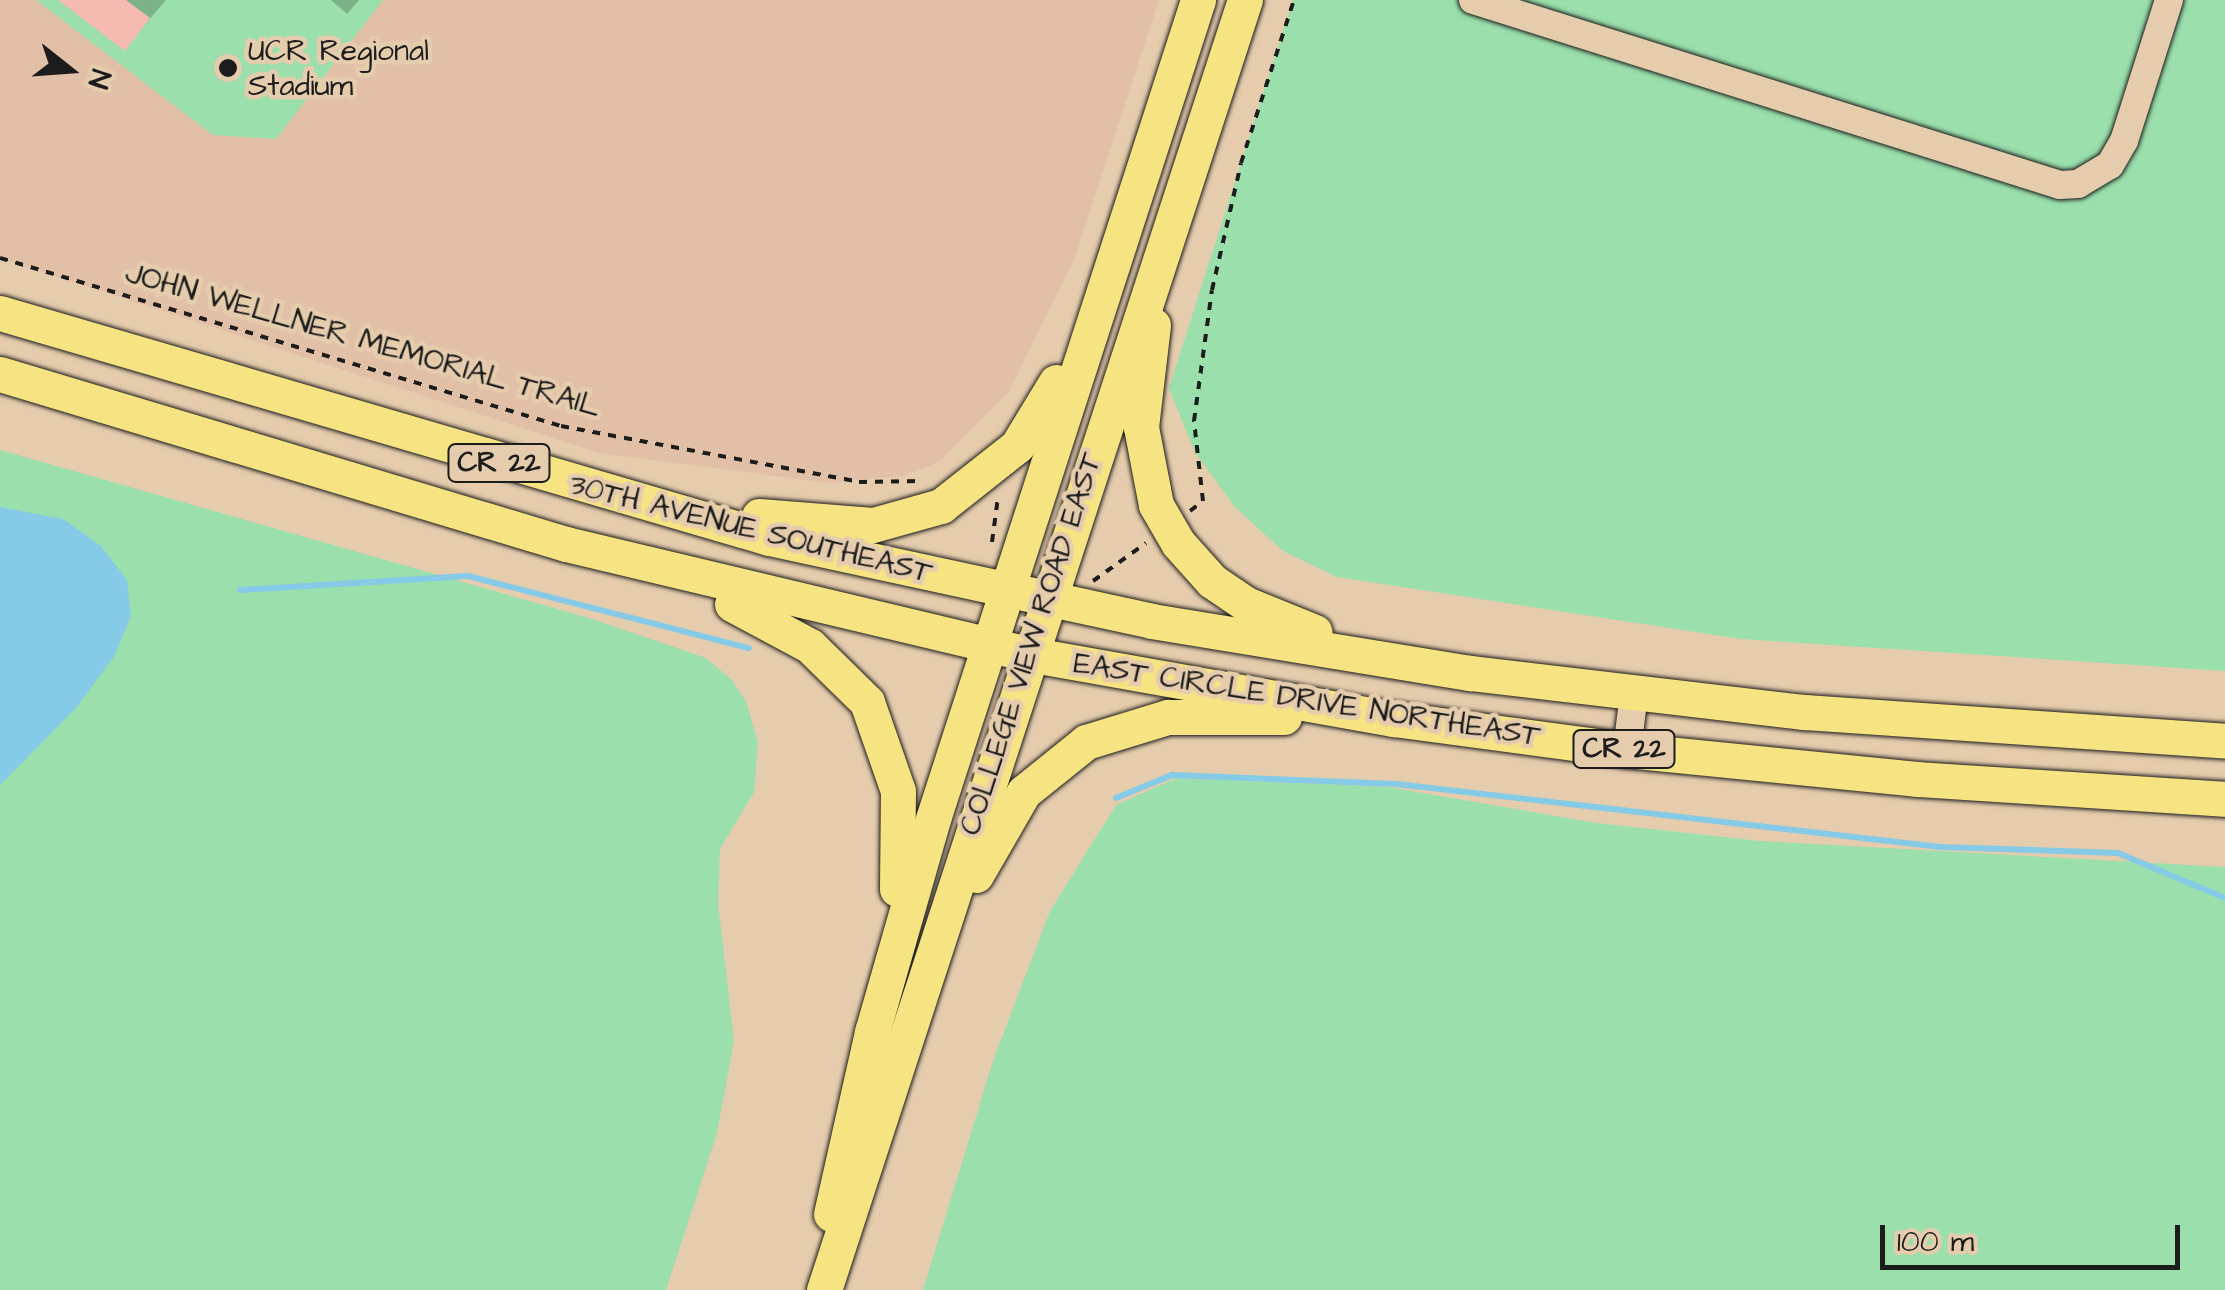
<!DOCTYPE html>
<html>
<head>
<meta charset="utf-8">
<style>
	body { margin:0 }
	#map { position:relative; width:2225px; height:1290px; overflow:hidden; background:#e5ccad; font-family:"Architects Daughter",sans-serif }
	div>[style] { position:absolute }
	.built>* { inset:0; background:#e2c0a8 }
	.green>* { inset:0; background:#9adfac }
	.water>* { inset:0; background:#85cae6 }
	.shadow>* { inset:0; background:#0003 }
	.stream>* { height:6px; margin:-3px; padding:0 3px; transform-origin:3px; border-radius:3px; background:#85cae6 }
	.building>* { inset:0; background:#f6bbb0 }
	.path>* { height:4px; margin-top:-2px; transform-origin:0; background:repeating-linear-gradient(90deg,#1c1c1c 0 8px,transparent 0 16px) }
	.roads { filter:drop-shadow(0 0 2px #1c1c1c) drop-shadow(0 0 2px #1c1c1c) }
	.minor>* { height:28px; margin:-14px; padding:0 14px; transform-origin:14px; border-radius:14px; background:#e5ccad }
	.major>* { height:35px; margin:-17.5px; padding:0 17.5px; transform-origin:17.5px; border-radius:17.5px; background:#f6e381 }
	.dots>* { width:28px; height:28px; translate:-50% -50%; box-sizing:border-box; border:5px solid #e5ccad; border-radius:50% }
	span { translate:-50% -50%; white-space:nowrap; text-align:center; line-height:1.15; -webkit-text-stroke:9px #e5ccad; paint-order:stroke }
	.shield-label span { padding:2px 8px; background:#e5ccad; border:2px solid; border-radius:8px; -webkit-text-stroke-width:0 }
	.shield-label { font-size:28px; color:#1c1c1c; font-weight:700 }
	.poi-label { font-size:30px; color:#1c1c1c }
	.left { translate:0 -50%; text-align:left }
	.street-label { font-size:30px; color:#1c1c1c }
	.north { position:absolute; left:20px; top:20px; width:100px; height:100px; -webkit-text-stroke:8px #e5ccad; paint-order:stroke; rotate:107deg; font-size:28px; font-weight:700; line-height:40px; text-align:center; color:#1c1c1c }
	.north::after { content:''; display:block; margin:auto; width:35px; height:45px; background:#1c1c1c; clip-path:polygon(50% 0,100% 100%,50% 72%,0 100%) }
	.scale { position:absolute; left:1880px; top:1225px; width:300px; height:45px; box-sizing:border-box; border:5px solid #1c1c1c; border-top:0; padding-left:12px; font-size:30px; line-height:35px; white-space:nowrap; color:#1c1c1c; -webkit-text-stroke:8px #e5ccad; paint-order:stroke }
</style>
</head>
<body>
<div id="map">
	<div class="built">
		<i style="clip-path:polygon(0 0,1159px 0,1075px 257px,1009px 392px,939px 462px,902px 476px,828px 483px,599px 453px,0 258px)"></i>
	</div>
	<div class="green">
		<i style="clip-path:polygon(36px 0,383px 0,276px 139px,213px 135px)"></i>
		<i style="clip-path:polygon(1293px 0,2225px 0,2225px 671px,1741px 639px,1337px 577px,1283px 551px,1235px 507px,1194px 451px,1169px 388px)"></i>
		<i style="clip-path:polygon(0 450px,589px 618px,706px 658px,732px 680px,746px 701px,758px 743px,754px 792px,720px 849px,718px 903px,734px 1041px,717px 1133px,666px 1290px,0 1290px)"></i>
		<i style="clip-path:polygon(1177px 778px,1388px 787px,1597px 823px,1760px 841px,2225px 867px,2225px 1290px,923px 1290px,993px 1061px,1050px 911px,1116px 805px)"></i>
	</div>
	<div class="water">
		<i style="clip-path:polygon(0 507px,63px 519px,101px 546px,127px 580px,131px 616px,115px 655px,76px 708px,0 785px)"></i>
	</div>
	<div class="shadow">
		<i style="clip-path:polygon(62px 0,166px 0,125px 48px)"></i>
		<i style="clip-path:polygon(331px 0,359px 0,347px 14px)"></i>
	</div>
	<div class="stream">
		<i style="left:240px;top:590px;width:228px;rotate:-3.5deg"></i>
		<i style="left:468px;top:576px;width:290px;rotate:14.4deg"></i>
		<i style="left:1116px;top:798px;width:61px;rotate:-22.3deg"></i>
		<i style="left:1172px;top:775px;width:224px;rotate:2.3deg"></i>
		<i style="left:1396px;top:784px;width:548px;rotate:6.61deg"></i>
		<i style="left:1940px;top:847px;width:178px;rotate:1.9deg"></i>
		<i style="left:2118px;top:853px;width:116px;rotate:22.8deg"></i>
	</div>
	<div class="building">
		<i style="clip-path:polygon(58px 0,126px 0,150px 18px,125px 51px)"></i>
	</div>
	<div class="path">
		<i style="left:0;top:258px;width:586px;rotate:16.67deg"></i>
		<i style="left:561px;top:426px;width:303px;rotate:10.6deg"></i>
		<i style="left:859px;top:482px;width:64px;rotate:-0.9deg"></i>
		<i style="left:1190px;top:511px;width:16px;rotate:-38deg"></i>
		<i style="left:1203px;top:501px;width:81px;rotate:-96.4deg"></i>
		<i style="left:1194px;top:421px;width:132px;rotate:-82.2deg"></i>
		<i style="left:1212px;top:290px;width:130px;rotate:-77.1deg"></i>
		<i style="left:1241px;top:163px;width:171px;rotate:-72deg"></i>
		<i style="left:992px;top:542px;width:45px;rotate:-82.4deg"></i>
		<i style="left:1093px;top:581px;width:65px;rotate:-35.6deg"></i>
	</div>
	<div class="roads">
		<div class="minor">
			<i style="left:1473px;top:0;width:615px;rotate:17.49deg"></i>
			<i style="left:2060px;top:185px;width:18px;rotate:-3deg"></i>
			<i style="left:2078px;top:184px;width:37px;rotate:-31deg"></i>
			<i style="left:2110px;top:165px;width:28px;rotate:-60deg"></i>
			<i style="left:2124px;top:141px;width:148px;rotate:-72.3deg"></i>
			<i style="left:1627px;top:750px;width:57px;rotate:-83deg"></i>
		</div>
		<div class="major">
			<i style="left:0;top:313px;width:801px;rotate:16.31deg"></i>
			<i style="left:769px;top:538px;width:392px;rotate:12.2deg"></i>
			<i style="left:1152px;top:621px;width:322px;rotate:9.3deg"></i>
			<i style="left:1470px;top:673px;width:336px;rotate:6.7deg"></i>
			<i style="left:1804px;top:712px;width:422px;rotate:3.9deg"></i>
			<i style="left:1153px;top:325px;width:103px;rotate:96.7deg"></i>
			<i style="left:1141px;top:427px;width:79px;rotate:79.1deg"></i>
			<i style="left:1156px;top:505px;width:44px;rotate:59.9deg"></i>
			<i style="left:1178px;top:543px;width:51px;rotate:48.2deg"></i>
			<i style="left:1212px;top:581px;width:41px;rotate:34.1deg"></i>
			<i style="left:1246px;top:604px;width:74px;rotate:22.1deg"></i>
			<i style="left:0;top:374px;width:591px;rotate:16.72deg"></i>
			<i style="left:566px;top:544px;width:475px;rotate:13.4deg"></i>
			<i style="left:1028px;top:654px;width:372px;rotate:10.1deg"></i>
			<i style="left:1394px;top:719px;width:235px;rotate:7.6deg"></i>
			<i style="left:1627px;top:750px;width:291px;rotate:5.7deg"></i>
			<i style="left:1917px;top:779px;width:309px;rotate:3.7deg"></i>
			<i style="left:759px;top:516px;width:114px;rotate:4.5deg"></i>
			<i style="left:873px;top:525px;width:71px;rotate:-15.6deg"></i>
			<i style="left:941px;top:506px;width:97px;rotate:-38.3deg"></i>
			<i style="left:1017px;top:446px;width:75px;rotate:-58.6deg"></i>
			<i style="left:732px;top:604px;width:89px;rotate:28.3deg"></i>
			<i style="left:810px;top:646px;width:80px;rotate:44.5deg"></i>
			<i style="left:867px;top:702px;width:94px;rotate:70.8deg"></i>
			<i style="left:898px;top:791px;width:98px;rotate:90.6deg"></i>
			<i style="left:976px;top:875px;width:96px;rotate:-60deg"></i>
			<i style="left:1024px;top:792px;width:80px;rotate:-38.9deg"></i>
			<i style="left:1086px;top:742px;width:86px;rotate:-17deg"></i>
			<i style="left:1168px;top:717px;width:116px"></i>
			<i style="left:831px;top:1214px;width:187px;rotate:-77.3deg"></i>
			<i style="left:872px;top:1032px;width:222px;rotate:-74deg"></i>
			<i style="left:933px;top:819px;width:861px;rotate:-72.07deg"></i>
			<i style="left:824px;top:1290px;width:1357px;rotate:-71.93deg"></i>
		</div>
	</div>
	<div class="dots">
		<i style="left:228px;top:68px;background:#1c1c1c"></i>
	</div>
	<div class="shield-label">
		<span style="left:499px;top:463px">CR 22</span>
		<span style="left:1624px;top:749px">CR 22</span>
	</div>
	<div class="poi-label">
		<span class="left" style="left:248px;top:68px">UCR Regional<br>Stadium</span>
	</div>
	<div class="street-label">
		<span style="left:363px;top:340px;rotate:16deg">JOHN WELLNER MEMORIAL TRAIL</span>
		<span style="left:751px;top:529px;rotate:14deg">30TH AVENUE SOUTHEAST</span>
		<span style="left:1031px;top:644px;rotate:-72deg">COLLEGE VIEW ROAD EAST</span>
		<span style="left:1307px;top:700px;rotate:9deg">EAST CIRCLE DRIVE NORTHEAST</span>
	</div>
	<div class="north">N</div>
	<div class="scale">100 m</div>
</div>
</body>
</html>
